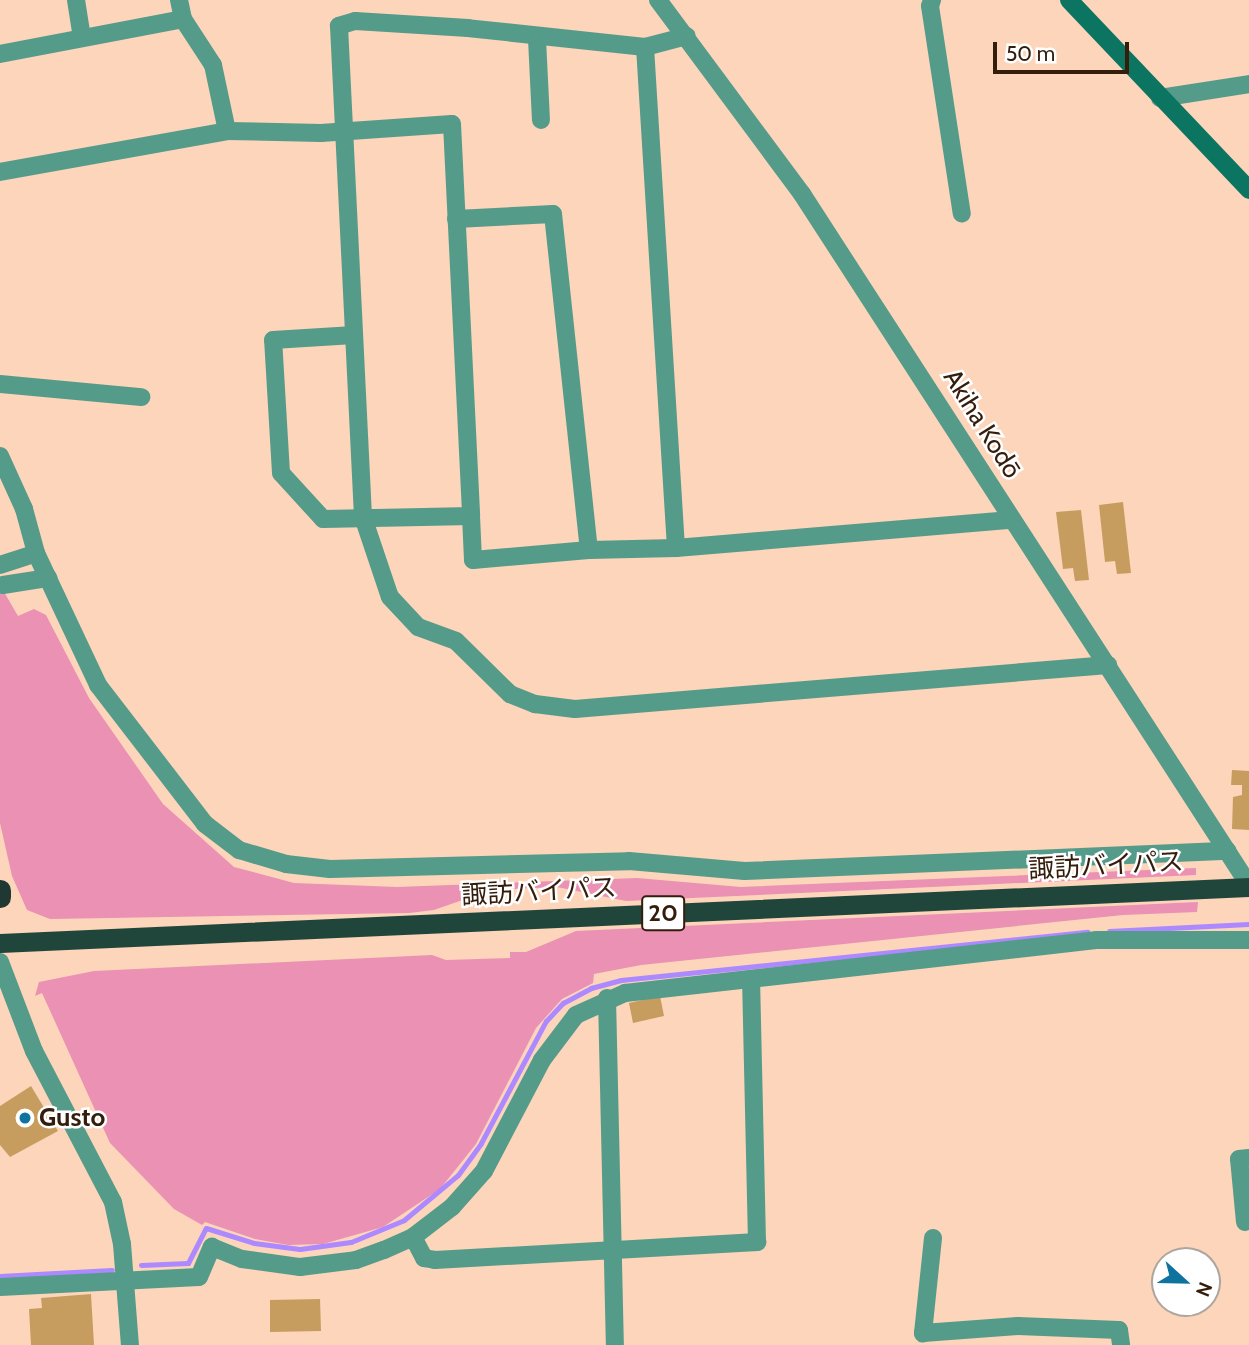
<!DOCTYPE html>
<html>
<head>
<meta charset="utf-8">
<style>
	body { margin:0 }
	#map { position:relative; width:1249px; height:1345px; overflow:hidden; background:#fcd5bb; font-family:Cabin,"Noto Sans JP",sans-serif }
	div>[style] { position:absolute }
	.green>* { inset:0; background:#ea91b4 }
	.stream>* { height:5px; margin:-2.5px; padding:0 2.5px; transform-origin:2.5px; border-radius:2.5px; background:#ac89ff }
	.building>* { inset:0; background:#c79d5f }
	.minor>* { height:18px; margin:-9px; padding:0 9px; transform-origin:9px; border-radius:9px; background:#559b89 }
	.tertiary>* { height:18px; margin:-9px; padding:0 9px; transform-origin:9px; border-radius:9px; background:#559b89 }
	.secondary>* { height:18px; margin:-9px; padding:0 9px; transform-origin:9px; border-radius:9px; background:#0c7562 }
	.trunk>* { height:19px; margin:-9.5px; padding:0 9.5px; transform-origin:9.5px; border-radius:9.5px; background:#20463c }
	.motorway>* { height:21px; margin:-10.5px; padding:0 10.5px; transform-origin:10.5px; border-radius:10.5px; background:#1f3831 }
	.dots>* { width:19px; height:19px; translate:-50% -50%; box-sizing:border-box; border:4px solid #fff; border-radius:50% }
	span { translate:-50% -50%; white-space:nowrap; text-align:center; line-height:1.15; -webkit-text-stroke:5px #fff; paint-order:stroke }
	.shield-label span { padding:2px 5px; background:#fff; border:2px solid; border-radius:5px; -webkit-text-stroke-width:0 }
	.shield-label { font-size:24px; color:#351d0c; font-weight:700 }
	.street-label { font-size:26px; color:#351d0c }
	.poi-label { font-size:26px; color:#351d0c; font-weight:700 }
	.left { translate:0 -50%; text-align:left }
	.north { position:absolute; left:1151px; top:1247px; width:70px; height:70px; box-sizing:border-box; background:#fff; border:2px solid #aea59e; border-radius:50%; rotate:112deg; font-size:19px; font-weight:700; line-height:28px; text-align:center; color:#351d0c }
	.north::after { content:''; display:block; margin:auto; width:24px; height:32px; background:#0f73a0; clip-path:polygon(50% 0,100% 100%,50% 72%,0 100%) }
	.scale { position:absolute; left:993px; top:42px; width:136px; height:32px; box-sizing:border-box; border:4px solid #351d0c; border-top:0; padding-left:9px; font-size:21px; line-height:24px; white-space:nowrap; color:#351d0c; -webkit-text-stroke:5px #fff; paint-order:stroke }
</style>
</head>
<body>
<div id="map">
	<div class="green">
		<i style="clip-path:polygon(0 585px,18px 616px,34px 609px,46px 615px,89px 698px,163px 804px,234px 867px,294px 883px,397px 887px,637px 878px,741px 887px,1196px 868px,1196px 875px,626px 901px,557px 887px,491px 890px,434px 910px,409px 913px,50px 919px,27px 910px,12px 876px,0 823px)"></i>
		<i style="clip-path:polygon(1198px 902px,1197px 912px,1123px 915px,641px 965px,594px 974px,593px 983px,562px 999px,536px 1028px,476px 1144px,440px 1189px,383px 1227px,323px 1244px,288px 1245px,255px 1239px,205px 1222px,202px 1225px,174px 1209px,110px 1143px,42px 993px,35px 996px,39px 982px,94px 971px,432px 955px,446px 960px,510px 958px,510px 952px,526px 952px,576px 931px)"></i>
	</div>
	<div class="stream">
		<i style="left:1109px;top:931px;width:140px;rotate:-2.9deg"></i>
		<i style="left:141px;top:1265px;width:47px;rotate:-2.4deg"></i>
		<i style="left:188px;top:1263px;width:39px;rotate:-63deg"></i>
		<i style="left:206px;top:1228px;width:50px;rotate:17.4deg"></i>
		<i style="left:254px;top:1243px;width:46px;rotate:7.4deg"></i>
		<i style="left:300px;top:1249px;width:51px;rotate:-7.8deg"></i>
		<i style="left:351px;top:1242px;width:57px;rotate:-22.5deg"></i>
		<i style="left:404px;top:1220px;width:70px;rotate:-39.8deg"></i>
		<i style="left:458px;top:1175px;width:39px;rotate:-54deg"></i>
		<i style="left:481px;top:1143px;width:138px;rotate:-62deg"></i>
		<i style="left:546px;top:1021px;width:25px;rotate:-47deg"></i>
		<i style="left:563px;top:1003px;width:32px;rotate:-28deg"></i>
		<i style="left:591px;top:988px;width:31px;rotate:-15deg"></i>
		<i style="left:621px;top:980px;width:469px;rotate:-5.9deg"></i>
		<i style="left:0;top:1276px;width:112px;rotate:-3.1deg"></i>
	</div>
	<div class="building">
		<i style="clip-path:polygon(1123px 502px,1131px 573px,1117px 574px,1115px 561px,1105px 562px,1099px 505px)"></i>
		<i style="clip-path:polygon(1081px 510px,1089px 580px,1075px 581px,1073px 568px,1063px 569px,1056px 512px)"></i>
		<i style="clip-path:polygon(1232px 770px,1249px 771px,1249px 830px,1232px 829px,1233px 797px,1242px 795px,1242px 785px,1231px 785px)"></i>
		<i style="clip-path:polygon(660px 996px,664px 1016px,633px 1023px,629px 1003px)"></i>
		<i style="clip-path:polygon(31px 1086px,58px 1131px,10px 1157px,0 1145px,0 1106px)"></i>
		<i style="clip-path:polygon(91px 1294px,94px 1345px,31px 1345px,29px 1309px,42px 1308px,41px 1298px)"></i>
		<i style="clip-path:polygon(320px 1299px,321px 1331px,270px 1332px,270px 1300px)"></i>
	</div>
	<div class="minor">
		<i style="left:76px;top:0;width:38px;rotate:81deg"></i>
		<i style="left:179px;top:0;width:19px;rotate:78deg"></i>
		<i style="left:183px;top:19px;width:55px;rotate:56.9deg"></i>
		<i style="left:213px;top:65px;width:67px;rotate:78deg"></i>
		<i style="left:658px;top:0;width:242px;rotate:53.4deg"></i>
		<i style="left:802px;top:194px;width:823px;rotate:57.1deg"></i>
		<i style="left:932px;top:0;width:6px;rotate:108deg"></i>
		<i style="left:930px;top:6px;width:210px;rotate:81.3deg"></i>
		<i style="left:537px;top:39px;width:81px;rotate:87.2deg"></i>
		<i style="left:645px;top:47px;width:178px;rotate:-173.9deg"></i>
		<i style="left:468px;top:28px;width:113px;rotate:-176.5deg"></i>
		<i style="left:355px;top:21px;width:17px;rotate:163deg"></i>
		<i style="left:339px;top:26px;width:492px;rotate:87.2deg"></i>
		<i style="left:363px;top:517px;width:84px;rotate:71.4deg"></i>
		<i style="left:390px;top:597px;width:41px;rotate:47deg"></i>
		<i style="left:418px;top:627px;width:40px;rotate:20.2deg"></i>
		<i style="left:456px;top:641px;width:76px;rotate:44.5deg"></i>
		<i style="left:510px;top:694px;width:27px;rotate:22deg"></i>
		<i style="left:535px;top:704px;width:40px;rotate:7.1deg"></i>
		<i style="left:575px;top:709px;width:535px;rotate:-4.72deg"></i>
		<i style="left:0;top:54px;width:186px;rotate:-10.8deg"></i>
		<i style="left:1160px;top:98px;width:90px;rotate:-8.9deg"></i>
		<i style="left:0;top:172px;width:231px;rotate:-10.2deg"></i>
		<i style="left:227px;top:131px;width:94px;rotate:1.2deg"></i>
		<i style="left:321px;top:133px;width:131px;rotate:-3.9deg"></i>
		<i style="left:452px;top:124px;width:392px;rotate:87.2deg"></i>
		<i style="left:471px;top:516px;width:148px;rotate:178.8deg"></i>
		<i style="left:323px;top:519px;width:62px;rotate:-132.4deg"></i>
		<i style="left:281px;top:473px;width:133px;rotate:-93.4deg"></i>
		<i style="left:273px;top:340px;width:81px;rotate:-3.5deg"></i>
		<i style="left:456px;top:219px;width:97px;rotate:-3deg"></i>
		<i style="left:553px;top:214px;width:338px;rotate:83.9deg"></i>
		<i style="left:589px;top:550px;width:87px;rotate:-1.3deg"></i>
		<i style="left:676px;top:548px;width:336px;rotate:-4.8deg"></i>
		<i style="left:0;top:384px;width:142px;rotate:5.3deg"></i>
		<i style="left:0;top:456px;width:58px;rotate:65.6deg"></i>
		<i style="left:24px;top:509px;width:46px;rotate:74.7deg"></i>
		<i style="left:36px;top:553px;width:146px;rotate:64.8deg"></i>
		<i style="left:98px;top:685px;width:175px;rotate:52.4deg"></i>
		<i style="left:205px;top:824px;width:43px;rotate:37.4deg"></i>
		<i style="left:239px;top:850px;width:49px;rotate:16.6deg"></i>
		<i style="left:286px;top:864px;width:44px;rotate:6.5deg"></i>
		<i style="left:330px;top:869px;width:299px;rotate:-1.5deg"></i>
		<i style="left:629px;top:861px;width:116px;rotate:4.9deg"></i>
		<i style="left:745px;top:871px;width:483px;rotate:-2.4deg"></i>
		<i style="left:471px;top:516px;width:44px;rotate:87.4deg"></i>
		<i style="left:473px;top:560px;width:116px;rotate:-4.9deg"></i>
		<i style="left:676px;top:548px;width:502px;rotate:-93.54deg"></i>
		<i style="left:645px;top:47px;width:43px;rotate:-14.7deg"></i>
		<i style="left:0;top:565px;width:38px;rotate:-18deg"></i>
		<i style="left:3px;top:585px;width:46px;rotate:-8.8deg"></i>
		<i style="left:607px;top:998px;width:347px;rotate:88.7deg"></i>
		<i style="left:1245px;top:1222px;width:63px;rotate:-95.4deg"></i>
		<i style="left:1239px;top:1159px;width:10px;rotate:-6deg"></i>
		<i style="left:413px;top:1237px;width:24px;rotate:62deg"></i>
		<i style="left:424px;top:1258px;width:11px;rotate:10deg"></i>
		<i style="left:435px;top:1260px;width:323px;rotate:-3.2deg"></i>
		<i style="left:757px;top:1242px;width:260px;rotate:-91.3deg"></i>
		<i style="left:933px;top:1238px;width:96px;rotate:96deg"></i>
		<i style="left:923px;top:1333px;width:95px;rotate:-4.2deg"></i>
		<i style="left:1018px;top:1326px;width:101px;rotate:2.3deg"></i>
		<i style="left:1119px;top:1330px;width:15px;rotate:82deg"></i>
		<i style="left:0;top:1287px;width:199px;rotate:-2.9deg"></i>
		<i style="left:199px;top:1277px;width:33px;rotate:-67deg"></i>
		<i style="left:212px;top:1247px;width:32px;rotate:22deg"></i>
		<i style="left:242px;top:1259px;width:59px;rotate:7.9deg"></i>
		<i style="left:300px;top:1267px;width:56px;rotate:-7.1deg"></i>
		<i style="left:356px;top:1260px;width:30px;rotate:-20deg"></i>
		<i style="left:384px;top:1250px;width:32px;rotate:-24deg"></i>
		<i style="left:413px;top:1237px;width:49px;rotate:-37.6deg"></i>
		<i style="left:452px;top:1207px;width:48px;rotate:-48.4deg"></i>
		<i style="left:484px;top:1171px;width:125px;rotate:-62.4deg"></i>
		<i style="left:542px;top:1060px;width:56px;rotate:-52.9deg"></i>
		<i style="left:576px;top:1015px;width:54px;rotate:-24.2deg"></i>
		<i style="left:625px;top:993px;width:474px;rotate:-6.4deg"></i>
		<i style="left:1096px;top:940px;width:153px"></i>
	</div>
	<div class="tertiary">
		<i style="left:0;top:962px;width:95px;rotate:69.1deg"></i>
		<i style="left:34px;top:1051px;width:170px;rotate:62.4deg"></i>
		<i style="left:113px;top:1202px;width:43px;rotate:77.9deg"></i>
		<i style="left:122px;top:1244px;width:101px;rotate:85.5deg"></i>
	</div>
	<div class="secondary">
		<i style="left:1069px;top:0;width:262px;rotate:46.5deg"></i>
	</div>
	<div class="trunk">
		<i style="left:0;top:943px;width:1250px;rotate:-2.57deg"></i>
	</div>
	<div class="motorway">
		<i style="left:0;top:890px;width:7px;rotate:90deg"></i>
	</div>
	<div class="dots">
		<i style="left:25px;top:1118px;background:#0f73a0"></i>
	</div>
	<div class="shield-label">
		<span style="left:663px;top:913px">20</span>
	</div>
	<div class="street-label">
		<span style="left:982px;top:424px;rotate:58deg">Akiha Kodō</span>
		<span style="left:1106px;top:866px;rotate:-3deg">諏訪バイパス</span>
		<span style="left:539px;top:892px;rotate:-3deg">諏訪バイパス</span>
	</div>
	<div class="poi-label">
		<span class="left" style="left:39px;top:1118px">Gusto</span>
	</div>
	<div class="north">N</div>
	<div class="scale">50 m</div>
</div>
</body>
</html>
